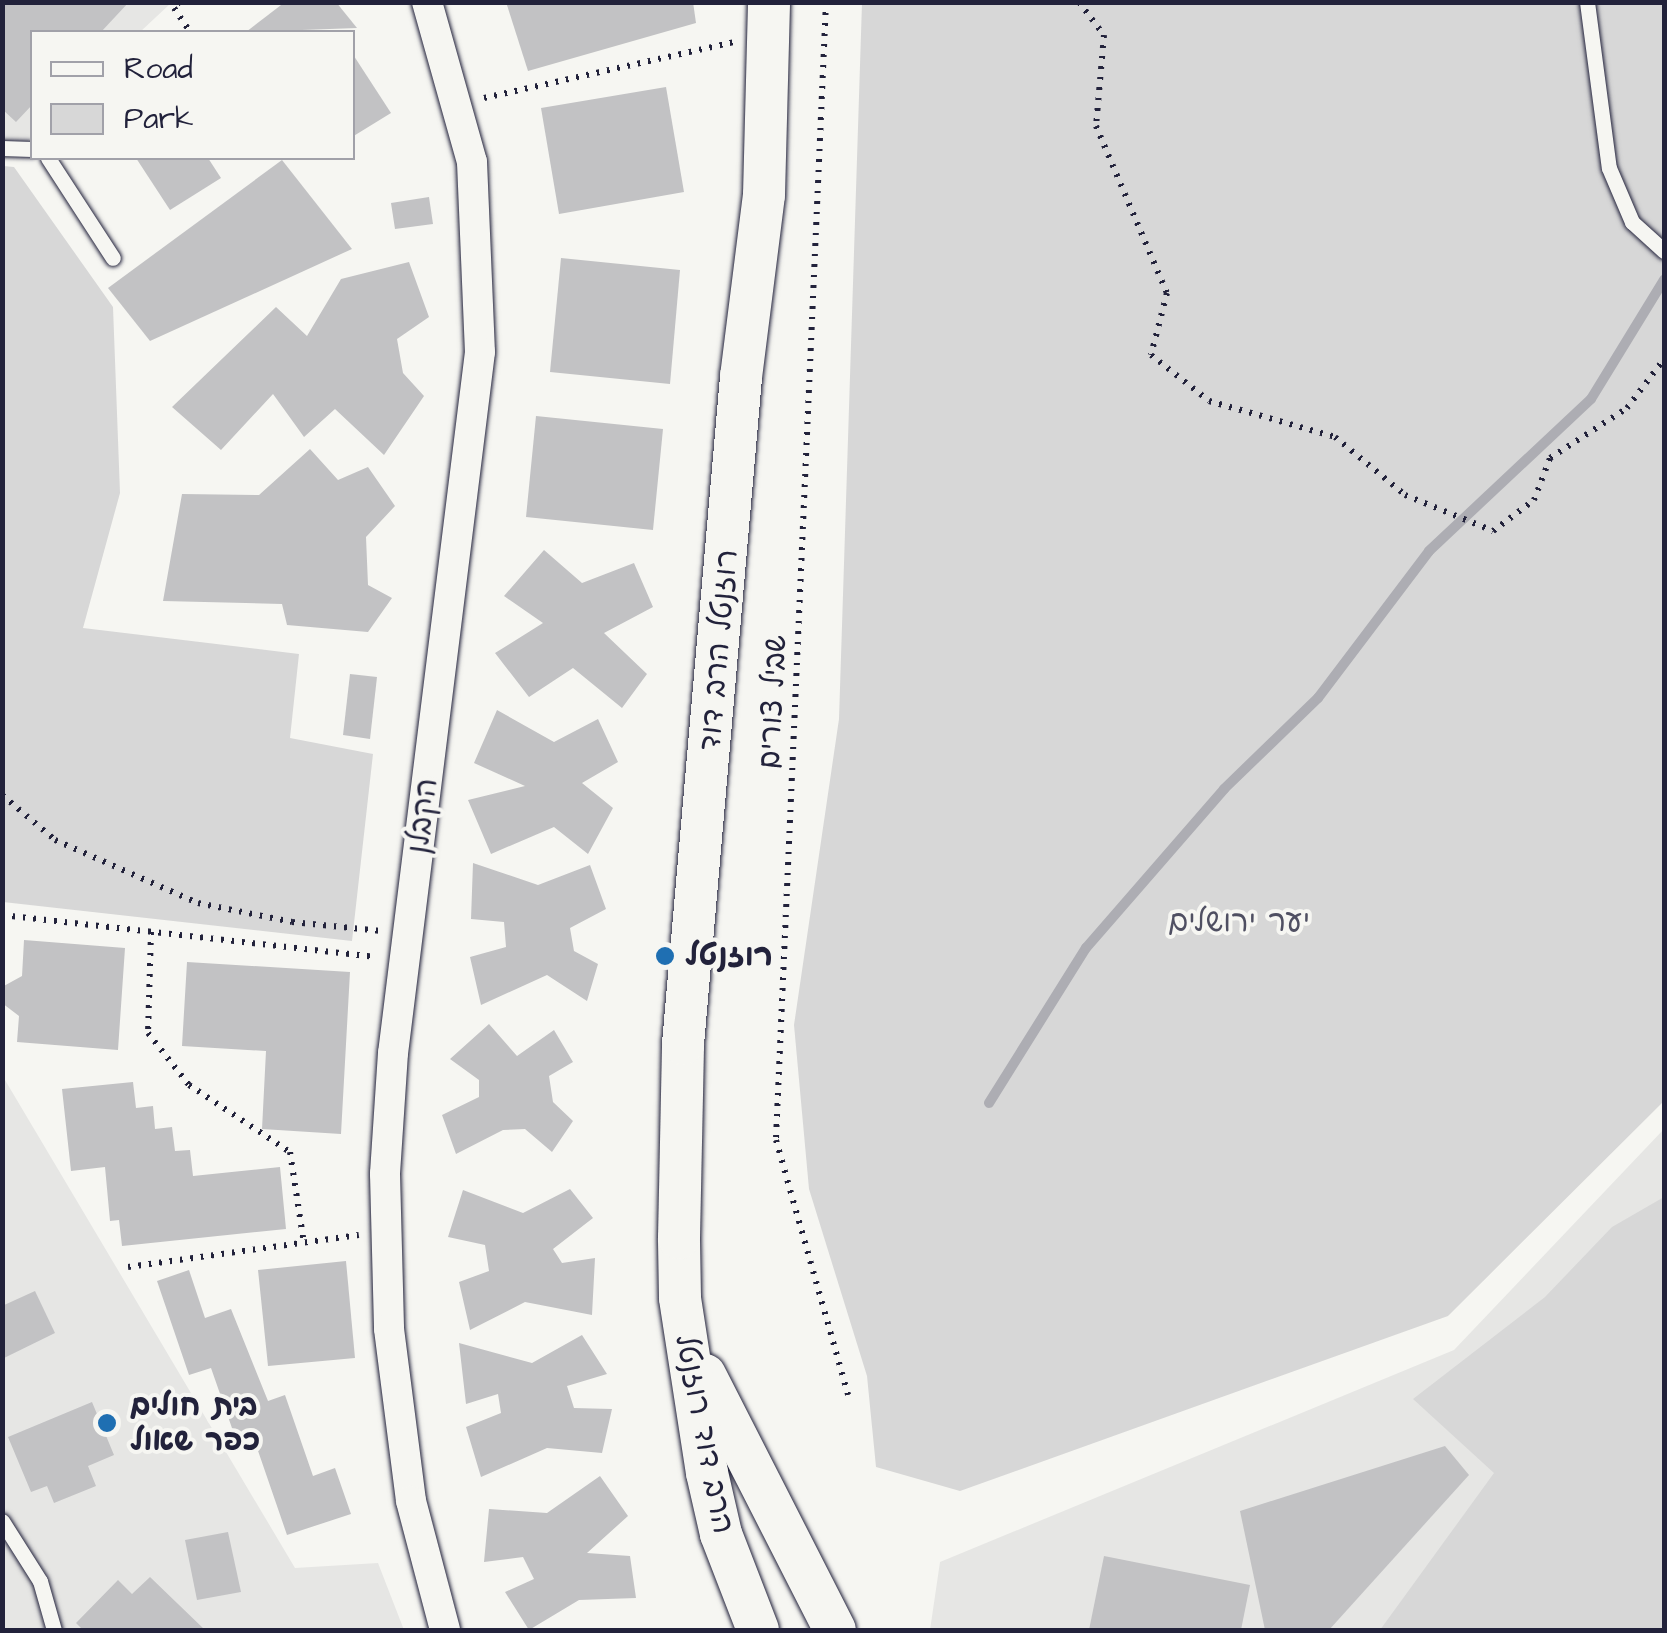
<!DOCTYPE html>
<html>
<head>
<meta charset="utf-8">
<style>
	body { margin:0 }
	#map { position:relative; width:1667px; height:1633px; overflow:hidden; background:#f6f6f2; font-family:"Architects Daughter","Playpen Sans Hebrew",sans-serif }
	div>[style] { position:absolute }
	.built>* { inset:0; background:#e6e6e4 }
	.green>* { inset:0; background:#d7d7d7 }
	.stream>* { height:10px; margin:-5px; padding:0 5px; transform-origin:5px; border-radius:5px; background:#adadb3 }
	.building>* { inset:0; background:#c2c2c4 }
	.path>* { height:6px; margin-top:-3px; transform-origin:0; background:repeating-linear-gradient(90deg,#22223b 0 2.5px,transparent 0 10.5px) }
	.roads { filter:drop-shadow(0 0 2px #22223b) drop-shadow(0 0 2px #22223b) }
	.lane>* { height:15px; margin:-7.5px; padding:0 7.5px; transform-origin:7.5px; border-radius:7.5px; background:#f6f6f2 }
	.street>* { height:30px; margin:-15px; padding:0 15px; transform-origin:15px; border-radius:15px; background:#f6f6f2 }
	.secondary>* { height:42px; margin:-21px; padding:0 21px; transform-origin:21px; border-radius:21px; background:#f6f6f2 }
	.dots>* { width:28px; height:28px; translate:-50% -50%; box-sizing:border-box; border:5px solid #f6f6f2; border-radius:50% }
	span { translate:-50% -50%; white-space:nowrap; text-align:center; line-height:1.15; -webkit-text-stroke:8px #f6f6f2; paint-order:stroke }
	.street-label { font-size:30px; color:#22223b }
	.park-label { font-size:30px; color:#4f4f62 }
	.poi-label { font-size:30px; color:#22223b; font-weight:700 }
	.left { translate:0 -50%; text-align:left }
	.frame { position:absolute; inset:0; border:5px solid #22223b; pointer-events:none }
	.legend { position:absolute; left:30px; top:30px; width:325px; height:130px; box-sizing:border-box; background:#f6f6f2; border:2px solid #a1a1a9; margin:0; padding:12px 18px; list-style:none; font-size:30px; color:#22223b }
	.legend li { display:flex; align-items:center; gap:20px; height:50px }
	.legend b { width:50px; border:2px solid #a1a1a9 }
</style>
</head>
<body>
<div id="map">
	<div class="built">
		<i style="clip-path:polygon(3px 3px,171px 3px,140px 32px,32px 32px,32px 136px,24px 145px,3px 144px)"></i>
		<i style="clip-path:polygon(2px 1075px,295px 1568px,378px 1563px,404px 1630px,3px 1630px)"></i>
		<i style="clip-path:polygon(1664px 1129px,1664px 1630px,930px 1630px,940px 1562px,1454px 1350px)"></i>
	</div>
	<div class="green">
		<i style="clip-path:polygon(862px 3px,1664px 3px,1664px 1101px,1448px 1316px,960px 1491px,876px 1467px,867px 1376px,809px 1189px,794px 1025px,839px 719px)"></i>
		<i style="clip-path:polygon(3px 166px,14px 167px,113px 307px,120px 493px,83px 628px,299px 654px,290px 738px,373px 754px,352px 941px,3px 902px)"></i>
		<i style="clip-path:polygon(1664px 1197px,1664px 1630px,1380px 1630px,1494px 1473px,1413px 1399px,1545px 1297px,1612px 1227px)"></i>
	</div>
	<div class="stream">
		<i style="left:989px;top:1103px;width:183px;rotate:-58deg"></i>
		<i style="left:1086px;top:948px;width:211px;rotate:-49deg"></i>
		<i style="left:1224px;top:789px;width:131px;rotate:-44.1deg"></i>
		<i style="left:1318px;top:698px;width:184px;rotate:-52.9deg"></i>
		<i style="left:1429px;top:551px;width:222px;rotate:-43.2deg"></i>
		<i style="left:1591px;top:399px;width:140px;rotate:-58.5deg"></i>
	</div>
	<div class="building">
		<i style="clip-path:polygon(2px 2px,129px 2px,101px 32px,32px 32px,32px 105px,16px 122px,2px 109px)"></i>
		<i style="clip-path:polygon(285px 2px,336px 2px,357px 28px,246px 32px)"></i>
		<i style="clip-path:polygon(506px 2px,693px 2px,696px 23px,528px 71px)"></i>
		<i style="clip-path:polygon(352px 53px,391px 113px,352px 137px)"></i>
		<i style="clip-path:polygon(666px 87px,684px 192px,559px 214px,541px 108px)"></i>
		<i style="clip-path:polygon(136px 158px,208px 158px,221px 178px,170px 210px)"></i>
		<i style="clip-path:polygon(282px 160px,352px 249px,150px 341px,108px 288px)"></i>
		<i style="clip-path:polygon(429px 197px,433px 224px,395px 229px,391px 203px)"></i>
		<i style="clip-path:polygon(561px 258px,680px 270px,670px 384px,550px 372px)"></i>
		<i style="clip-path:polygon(409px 262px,429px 317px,397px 339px,403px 373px,424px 396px,384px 455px,335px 409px,304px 437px,273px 394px,221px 450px,172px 407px,276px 307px,307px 336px,341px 279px)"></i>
		<i style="clip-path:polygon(536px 416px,663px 429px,653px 530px,526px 517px)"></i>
		<i style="clip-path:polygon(310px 449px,338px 480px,368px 467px,395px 506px,366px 537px,368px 585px,392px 598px,368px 632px,287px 625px,282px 604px,163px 601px,182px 494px,259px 495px)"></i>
		<i style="clip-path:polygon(544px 550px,582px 583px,634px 563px,653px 607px,604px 633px,647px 674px,622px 708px,573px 668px,529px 697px,495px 653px,543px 623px,504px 596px)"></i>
		<i style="clip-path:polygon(350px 674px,377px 677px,370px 739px,343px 735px)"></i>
		<i style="clip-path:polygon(497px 710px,554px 742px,598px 719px,618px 762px,582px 783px,613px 808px,588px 854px,554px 827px,491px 854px,468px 800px,525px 786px,474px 763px)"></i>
		<i style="clip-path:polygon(473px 863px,538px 885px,590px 865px,606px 909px,570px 928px,574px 951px,598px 964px,587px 1001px,547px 975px,481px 1005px,470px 957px,506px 947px,504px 922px,471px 919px)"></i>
		<i style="clip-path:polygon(24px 940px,125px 948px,118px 1050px,17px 1042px,19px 1016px,2px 1003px,2px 987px,22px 976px)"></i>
		<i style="clip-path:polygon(187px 962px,350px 972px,341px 1134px,262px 1129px,266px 1051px,182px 1046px)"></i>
		<i style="clip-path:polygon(489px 1024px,517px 1056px,554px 1030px,573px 1062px,549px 1076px,553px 1102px,573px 1121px,552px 1152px,525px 1129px,503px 1130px,456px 1154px,442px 1115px,479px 1097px,479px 1080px,450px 1059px)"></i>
		<i style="clip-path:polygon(133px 1082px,136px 1108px,153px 1106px,155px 1129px,172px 1127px,175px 1151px,190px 1150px,193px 1176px,280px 1167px,286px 1229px,122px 1246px,119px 1220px,110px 1221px,105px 1167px,71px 1171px,62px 1089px)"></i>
		<i style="clip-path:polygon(570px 1189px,593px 1218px,553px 1249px,562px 1263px,595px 1258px,592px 1315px,525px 1302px,470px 1330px,459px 1282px,489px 1271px,485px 1245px,448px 1237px,463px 1190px,523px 1213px)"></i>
		<i style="clip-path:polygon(346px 1261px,355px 1358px,268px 1366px,258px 1270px)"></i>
		<i style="clip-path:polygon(189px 1270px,205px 1318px,231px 1309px,268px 1401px,285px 1395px,313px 1476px,335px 1468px,351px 1514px,287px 1535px,256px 1445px,240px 1451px,211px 1368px,189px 1375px,157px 1281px)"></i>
		<i style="clip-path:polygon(35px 1291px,55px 1333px,2px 1359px,2px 1306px)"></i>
		<i style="clip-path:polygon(582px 1335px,607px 1374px,567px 1386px,574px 1408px,612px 1409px,602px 1453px,547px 1448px,481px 1477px,466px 1427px,501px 1413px,498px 1394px,466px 1404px,459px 1343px,532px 1363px)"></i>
		<i style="clip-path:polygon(92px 1402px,114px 1455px,88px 1466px,96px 1486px,54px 1503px,47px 1486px,31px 1492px,8px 1437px)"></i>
		<i style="clip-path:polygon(1445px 1446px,1469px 1475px,1329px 1630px,1265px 1630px,1240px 1511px)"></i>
		<i style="clip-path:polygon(600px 1476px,628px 1516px,587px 1553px,630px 1556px,636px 1598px,579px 1600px,529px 1630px,505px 1592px,534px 1579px,523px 1557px,484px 1562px,489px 1509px,547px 1513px)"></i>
		<i style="clip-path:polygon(228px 1532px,241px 1592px,197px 1600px,185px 1540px)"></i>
		<i style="clip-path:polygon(1104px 1556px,1250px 1585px,1241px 1630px,1089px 1630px)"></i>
		<i style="clip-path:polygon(150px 1577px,205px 1630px,83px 1630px,76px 1623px,118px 1580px,132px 1594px)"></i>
	</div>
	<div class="path">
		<i style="left:179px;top:2px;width:8px;rotate:130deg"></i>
		<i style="left:174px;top:8px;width:29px;rotate:56deg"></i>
		<i style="left:826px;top:2px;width:1139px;rotate:92.52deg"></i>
		<i style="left:776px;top:1140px;width:265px;rotate:74.2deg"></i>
		<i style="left:1079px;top:2px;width:41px;rotate:52.9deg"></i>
		<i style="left:1104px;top:35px;width:91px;rotate:95deg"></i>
		<i style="left:1096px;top:126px;width:181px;rotate:67deg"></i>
		<i style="left:1167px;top:293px;width:64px;rotate:104.5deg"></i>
		<i style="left:1151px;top:355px;width:74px;rotate:38.4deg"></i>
		<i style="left:1209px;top:401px;width:131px;rotate:15.9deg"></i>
		<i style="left:1335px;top:437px;width:91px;rotate:39.6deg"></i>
		<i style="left:1405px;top:495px;width:95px;rotate:22.2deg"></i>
		<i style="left:1493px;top:531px;width:51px;rotate:-37.1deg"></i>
		<i style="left:1534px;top:500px;width:45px;rotate:-69.1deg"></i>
		<i style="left:1550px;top:458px;width:92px;rotate:-33deg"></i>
		<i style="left:1627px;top:408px;width:61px;rotate:-52.9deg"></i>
		<i style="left:484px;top:98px;width:257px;rotate:-12.6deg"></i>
		<i style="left:2px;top:795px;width:70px;rotate:40.3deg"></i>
		<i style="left:55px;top:840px;width:156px;rotate:23.8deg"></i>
		<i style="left:198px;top:903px;width:96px;rotate:11.4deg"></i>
		<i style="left:292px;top:922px;width:90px;rotate:5.7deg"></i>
		<i style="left:2px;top:915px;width:374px;rotate:6.4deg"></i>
		<i style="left:151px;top:932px;width:101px;rotate:91.7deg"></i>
		<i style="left:148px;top:1033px;width:66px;rotate:51.7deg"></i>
		<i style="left:189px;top:1085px;width:121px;rotate:33.6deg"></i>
		<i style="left:290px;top:1152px;width:92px;rotate:81.3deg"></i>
		<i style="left:128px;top:1267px;width:233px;rotate:-7.9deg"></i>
	</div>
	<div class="roads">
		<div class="lane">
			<i style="left:1587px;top:2px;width:167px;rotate:82.5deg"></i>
			<i style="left:1609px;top:168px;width:59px;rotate:66.9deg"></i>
			<i style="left:1632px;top:222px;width:43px;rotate:42.2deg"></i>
			<i style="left:2px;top:148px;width:30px;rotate:2deg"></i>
			<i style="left:48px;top:158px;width:119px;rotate:57deg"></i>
			<i style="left:2px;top:1521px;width:71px;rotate:57.7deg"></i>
			<i style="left:40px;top:1581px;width:51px;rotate:74.1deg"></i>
		</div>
		<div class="street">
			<i style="left:427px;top:2px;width:166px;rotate:74.3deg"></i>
			<i style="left:472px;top:162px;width:190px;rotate:87.6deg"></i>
			<i style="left:480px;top:352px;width:706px;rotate:97.07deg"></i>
			<i style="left:393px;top:1053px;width:121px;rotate:93.8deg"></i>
			<i style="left:385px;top:1174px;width:155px;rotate:88.5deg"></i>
			<i style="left:389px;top:1329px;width:173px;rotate:82.7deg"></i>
			<i style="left:411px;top:1501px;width:133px;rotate:75.2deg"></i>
		</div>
		<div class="secondary">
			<i style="left:705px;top:1375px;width:286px;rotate:63deg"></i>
			<i style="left:758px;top:1630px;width:103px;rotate:-111.1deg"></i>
			<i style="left:721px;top:1534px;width:63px;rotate:-102.9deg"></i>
			<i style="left:707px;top:1473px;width:177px;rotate:-98.8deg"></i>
			<i style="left:680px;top:1298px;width:60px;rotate:-91deg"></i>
			<i style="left:679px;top:1238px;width:194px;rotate:-88.8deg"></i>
			<i style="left:683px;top:1044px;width:670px;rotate:-85.03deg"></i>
			<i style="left:741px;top:377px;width:183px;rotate:-82.8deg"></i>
			<i style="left:764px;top:195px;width:193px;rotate:-88.5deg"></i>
		</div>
	</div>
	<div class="dots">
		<i style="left:665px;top:956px;background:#1f6fb2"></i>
		<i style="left:107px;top:1423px;background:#1f6fb2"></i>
	</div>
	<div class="street-label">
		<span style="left:719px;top:650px;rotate:-85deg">רוזנטל הרב דוד</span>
		<span style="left:773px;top:702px;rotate:-87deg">שביל צורים</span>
		<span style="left:423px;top:816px;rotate:-83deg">הקבלן</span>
		<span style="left:704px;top:1434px;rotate:79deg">הרב דוד רוזנטל</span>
	</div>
	<div class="park-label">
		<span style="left:1239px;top:922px">יער ירושלים</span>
	</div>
	<div class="poi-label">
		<span class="left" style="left:685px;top:956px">רוזנטל</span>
		<span class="left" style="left:130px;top:1423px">בית חולים<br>כפר שאול</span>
	</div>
	<div class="frame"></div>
	<ul class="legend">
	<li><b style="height:12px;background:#f6f6f2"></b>Road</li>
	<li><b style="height:28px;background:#d7d7d7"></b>Park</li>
	</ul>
</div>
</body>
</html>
